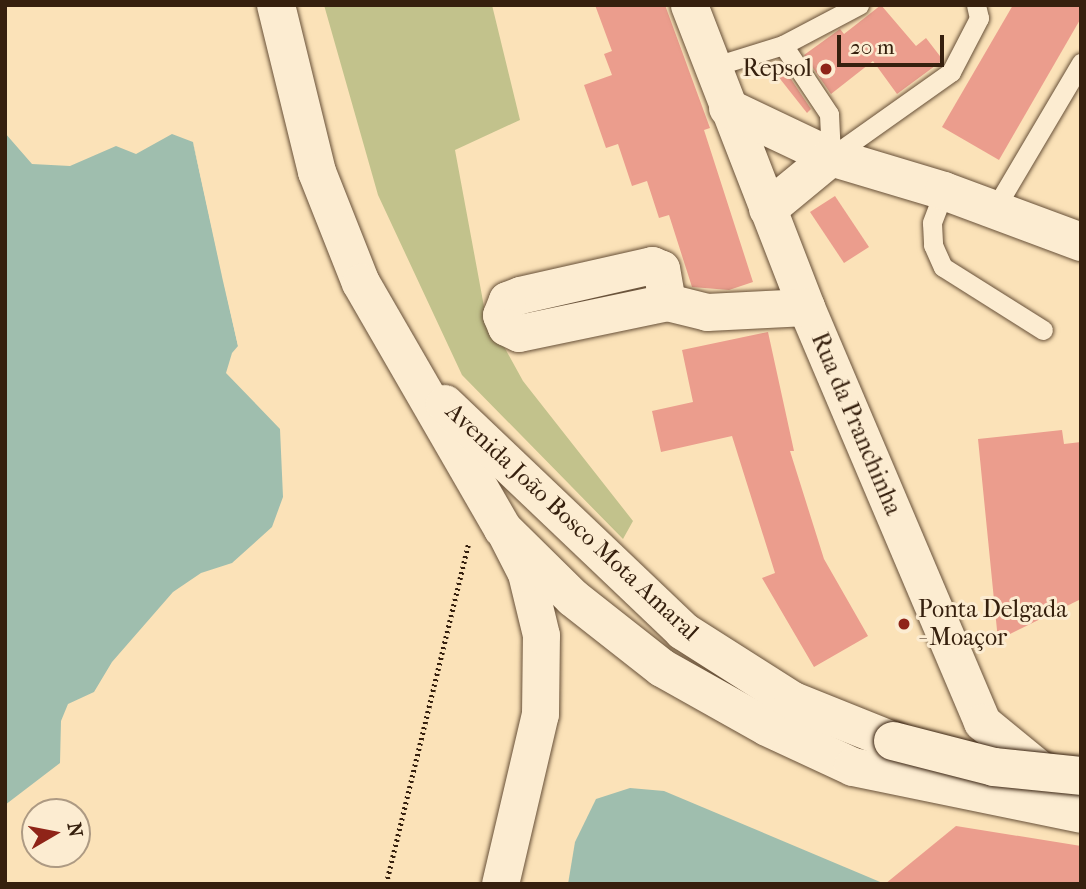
<!DOCTYPE html>
<html>
<head>
<meta charset="utf-8">
<style>
	body { margin:0 }
	#map { position:relative; width:1086px; height:889px; overflow:hidden; background:#fbe2b8; font-family:"IM FELL French Canon",serif }
	div>[style] { position:absolute }
	.green>* { inset:0; background:#c2c28c }
	.water>* { inset:0; background:#9fbeae }
	.pier>* { inset:0; background:#fbe2b8 }
	.building>* { inset:0; background:#eb9d8d }
	.path>* { height:4.5px; margin-top:-2.25px; transform-origin:0; background:repeating-linear-gradient(90deg,#36200e 0 2px,transparent 0 5.5px) }
	.roads { filter:drop-shadow(0 0 2px #675038) drop-shadow(0 0 2px #675038) }
	.lane>* { height:19px; margin:-9.5px; padding:0 9.5px; transform-origin:9.5px; border-radius:9.5px; background:#fcecd1 }
	.street>* { height:37px; margin:-18.5px; padding:0 18.5px; transform-origin:18.5px; border-radius:18.5px; background:#fcecd1 }
	.secondary>* { height:38px; margin:-19px; padding:0 19px; transform-origin:19px; border-radius:19px; background:#fcecd1 }
	.bridges { filter:drop-shadow(0 0 2px #36200e) drop-shadow(0 0 2px #36200e) }
	.secondary-bridge>* { height:38px; margin:-19px; padding:0 19px; transform-origin:19px; border-radius:19px; background:#fcecd1 }
	.dots>* { width:19px; height:19px; translate:-50% -50%; box-sizing:border-box; border:4px solid #fcecd1; border-radius:50% }
	span { translate:-50% -50%; white-space:nowrap; text-align:center; line-height:1.15; -webkit-text-stroke:6px #fcecd1; paint-order:stroke }
	.poi-label { font-size:24px; color:#36200e }
	.right { translate:-100% -50%; text-align:right }
	.left { translate:0 -50%; text-align:left }
	.street-label { font-size:24px; color:#36200e }
	.frame { position:absolute; inset:0; border:7px solid #36200e; pointer-events:none }
	.north { position:absolute; left:21px; top:798px; width:70px; height:70px; box-sizing:border-box; background:#fcecd1; border:2px solid #ad9a83; border-radius:50%; rotate:80deg; font-size:19px; font-weight:700; line-height:28px; text-align:center; color:#36200e }
	.north::after { content:''; display:block; margin:auto; width:24px; height:32px; background:#8f2418; clip-path:polygon(50% 0,100% 100%,50% 72%,0 100%) }
	.scale { position:absolute; left:837px; top:35px; width:107px; height:32px; box-sizing:border-box; border:4px solid #36200e; border-top:0; padding-left:9px; font-size:21px; line-height:24px; white-space:nowrap; color:#36200e; -webkit-text-stroke:5px #fcecd1; paint-order:stroke }
</style>
</head>
<body>
<div id="map">
	<div class="green">
		<i style="clip-path:polygon(324px 5px,492px 5px,520px 120px,455px 150px,485px 312px,523px 381px,633px 521px,623px 539px,462px 375px,378px 195px)"></i>
	</div>
	<div class="water">
		<i style="clip-path:polygon(5px 133px,32px 164px,70px 166px,116px 146px,136px 154px,172px 134px,193px 142px,238px 346px,232px 353px,226px 373px,280px 429px,283px 497px,272px 527px,232px 563px,201px 573px,173px 592px,112px 662px,94px 692px,68px 704px,61px 721px,60px 763px,5px 805px)"></i>
		<i style="clip-path:polygon(630px 788px,664px 791px,885px 884px,568px 884px,575px 842px,596px 799px)"></i>
	</div>
	<div class="pier">
		<i style="clip-path:polygon(192px 138px,242px 345px,238px 346px,223px 281px)"></i>
	</div>
	<div class="building">
		<i style="clip-path:polygon(595px 5px,665px 5px,710px 128px,704px 130px,753px 282px,729px 290px,692px 287px,669px 215px,659px 218px,647px 181px,632px 186px,618px 144px,606px 148px,584px 85px,612px 75px,604px 54px,612px 51px)"></i>
		<i style="clip-path:polygon(881px 5px,916px 46px,926px 38px,943px 60px,897px 94px,873px 61px,831px 94px,804px 55px,840px 29px,844px 34px)"></i>
		<i style="clip-path:polygon(1013px 5px,1081px 5px,1081px 18px,999px 160px,942px 127px)"></i>
		<i style="clip-path:polygon(785px 70px,811px 109px,807px 113px,777px 75px)"></i>
		<i style="clip-path:polygon(835px 196px,869px 247px,844px 263px,810px 212px)"></i>
		<i style="clip-path:polygon(768px 332px,794px 451px,790px 451px,824px 559px,868px 636px,814px 667px,762px 578px,775px 573px,732px 436px,661px 452px,652px 411px,693px 402px,682px 350px)"></i>
		<i style="clip-path:polygon(1062px 430px,1064px 444px,1081px 442px,1081px 599px,998px 640px,978px 439px)"></i>
		<i style="clip-path:polygon(956px 826px,1081px 846px,1081px 884px,885px 884px)"></i>
	</div>
	<div class="path">
		<i style="left:386px;top:884px;width:350px;rotate:-76.4deg"></i>
	</div>
	<div class="roads">
		<div class="lane">
			<i style="left:783px;top:45px;width:83px;rotate:56.3deg"></i>
			<i style="left:829px;top:114px;width:43px;rotate:87.3deg"></i>
			<i style="left:831px;top:157px;width:147px;rotate:-35.3deg"></i>
			<i style="left:951px;top:72px;width:61px;rotate:-62.6deg"></i>
			<i style="left:979px;top:18px;width:13px;rotate:-103deg"></i>
			<i style="left:712px;top:67px;width:74px;rotate:-17.2deg"></i>
			<i style="left:783px;top:45px;width:86px;rotate:-27.8deg"></i>
			<i style="left:944px;top:191px;width:34px;rotate:111deg"></i>
			<i style="left:932px;top:223px;width:22px;rotate:87deg"></i>
			<i style="left:933px;top:245px;width:24px;rotate:66deg"></i>
			<i style="left:943px;top:267px;width:118px;rotate:32.2deg"></i>
			<i style="left:994px;top:210px;width:171px;rotate:-59.4deg"></i>
		</div>
		<div class="street">
			<i style="left:689px;top:5px;width:324px;rotate:68.8deg"></i>
			<i style="left:806px;top:307px;width:451px;rotate:67deg"></i>
			<i style="left:982px;top:722px;width:94px;rotate:39.4deg"></i>
			<i style="left:667px;top:302px;width:34px;rotate:-100deg"></i>
			<i style="left:661px;top:269px;width:10px;rotate:-156deg"></i>
			<i style="left:652px;top:265px;width:135px;rotate:167.2deg"></i>
			<i style="left:520px;top:295px;width:14px;rotate:159deg"></i>
			<i style="left:507px;top:300px;width:16px;rotate:112deg"></i>
			<i style="left:501px;top:315px;width:13px;rotate:67deg"></i>
			<i style="left:506px;top:327px;width:14px;rotate:25deg"></i>
			<i style="left:519px;top:333px;width:151px;rotate:-11.8deg"></i>
			<i style="left:667px;top:302px;width:41px;rotate:14deg"></i>
			<i style="left:707px;top:312px;width:99px;rotate:-2.9deg"></i>
			<i style="left:500px;top:884px;width:175px;rotate:-76.8deg"></i>
			<i style="left:540px;top:714px;width:79px;rotate:-89.3deg"></i>
			<i style="left:541px;top:635px;width:64px;rotate:-103.6deg"></i>
			<i style="left:526px;top:573px;width:42px;rotate:-117.2deg"></i>
		</div>
		<div class="secondary">
			<i style="left:276px;top:5px;width:172px;rotate:76.2deg"></i>
			<i style="left:317px;top:172px;width:119px;rotate:68.4deg"></i>
			<i style="left:361px;top:283px;width:284px;rotate:60deg"></i>
			<i style="left:503px;top:529px;width:98px;rotate:44.6deg"></i>
			<i style="left:573px;top:598px;width:113px;rotate:38.2deg"></i>
			<i style="left:662px;top:668px;width:120px;rotate:29.3deg"></i>
			<i style="left:767px;top:727px;width:95px;rotate:24.9deg"></i>
			<i style="left:853px;top:767px;width:233px;rotate:11.6deg"></i>
			<i style="left:728px;top:108px;width:114px;rotate:25.4deg"></i>
			<i style="left:831px;top:157px;width:118px;rotate:16.7deg"></i>
			<i style="left:944px;top:191px;width:146px;rotate:20.4deg"></i>
			<i style="left:768px;top:209px;width:82px;rotate:-39.5deg"></i>
			<i style="left:445px;top:404px;width:329px;rotate:43.6deg"></i>
			<i style="left:683px;top:631px;width:130px;rotate:32.5deg"></i>
			<i style="left:793px;top:701px;width:108px;rotate:21.8deg"></i>
		</div>
	</div>
	<div class="bridges">
		<div class="secondary-bridge">
			<i style="left:893px;top:741px;width:104px;rotate:14.4deg"></i>
			<i style="left:994px;top:767px;width:87px;rotate:5.9deg"></i>
		</div>
	</div>
	<div class="dots">
		<i style="left:826px;top:69px;background:#8f2418"></i>
		<i style="left:904px;top:624px;background:#8f2418"></i>
	</div>
	<div class="poi-label">
		<span class="right" style="left:812px;top:69px">Repsol</span>
		<span class="left" style="left:918px;top:624px">Ponta Delgada<br>- Moaçor</span>
	</div>
	<div class="street-label">
		<span style="left:856px;top:424px;rotate:67deg">Rua da Pranchinha</span>
		<span style="left:572px;top:522px;rotate:43deg">Avenida João Bosco Mota Amaral</span>
	</div>
	<div class="frame"></div>
	<div class="north">N</div>
	<div class="scale">20 m</div>
</div>
</body>
</html>
